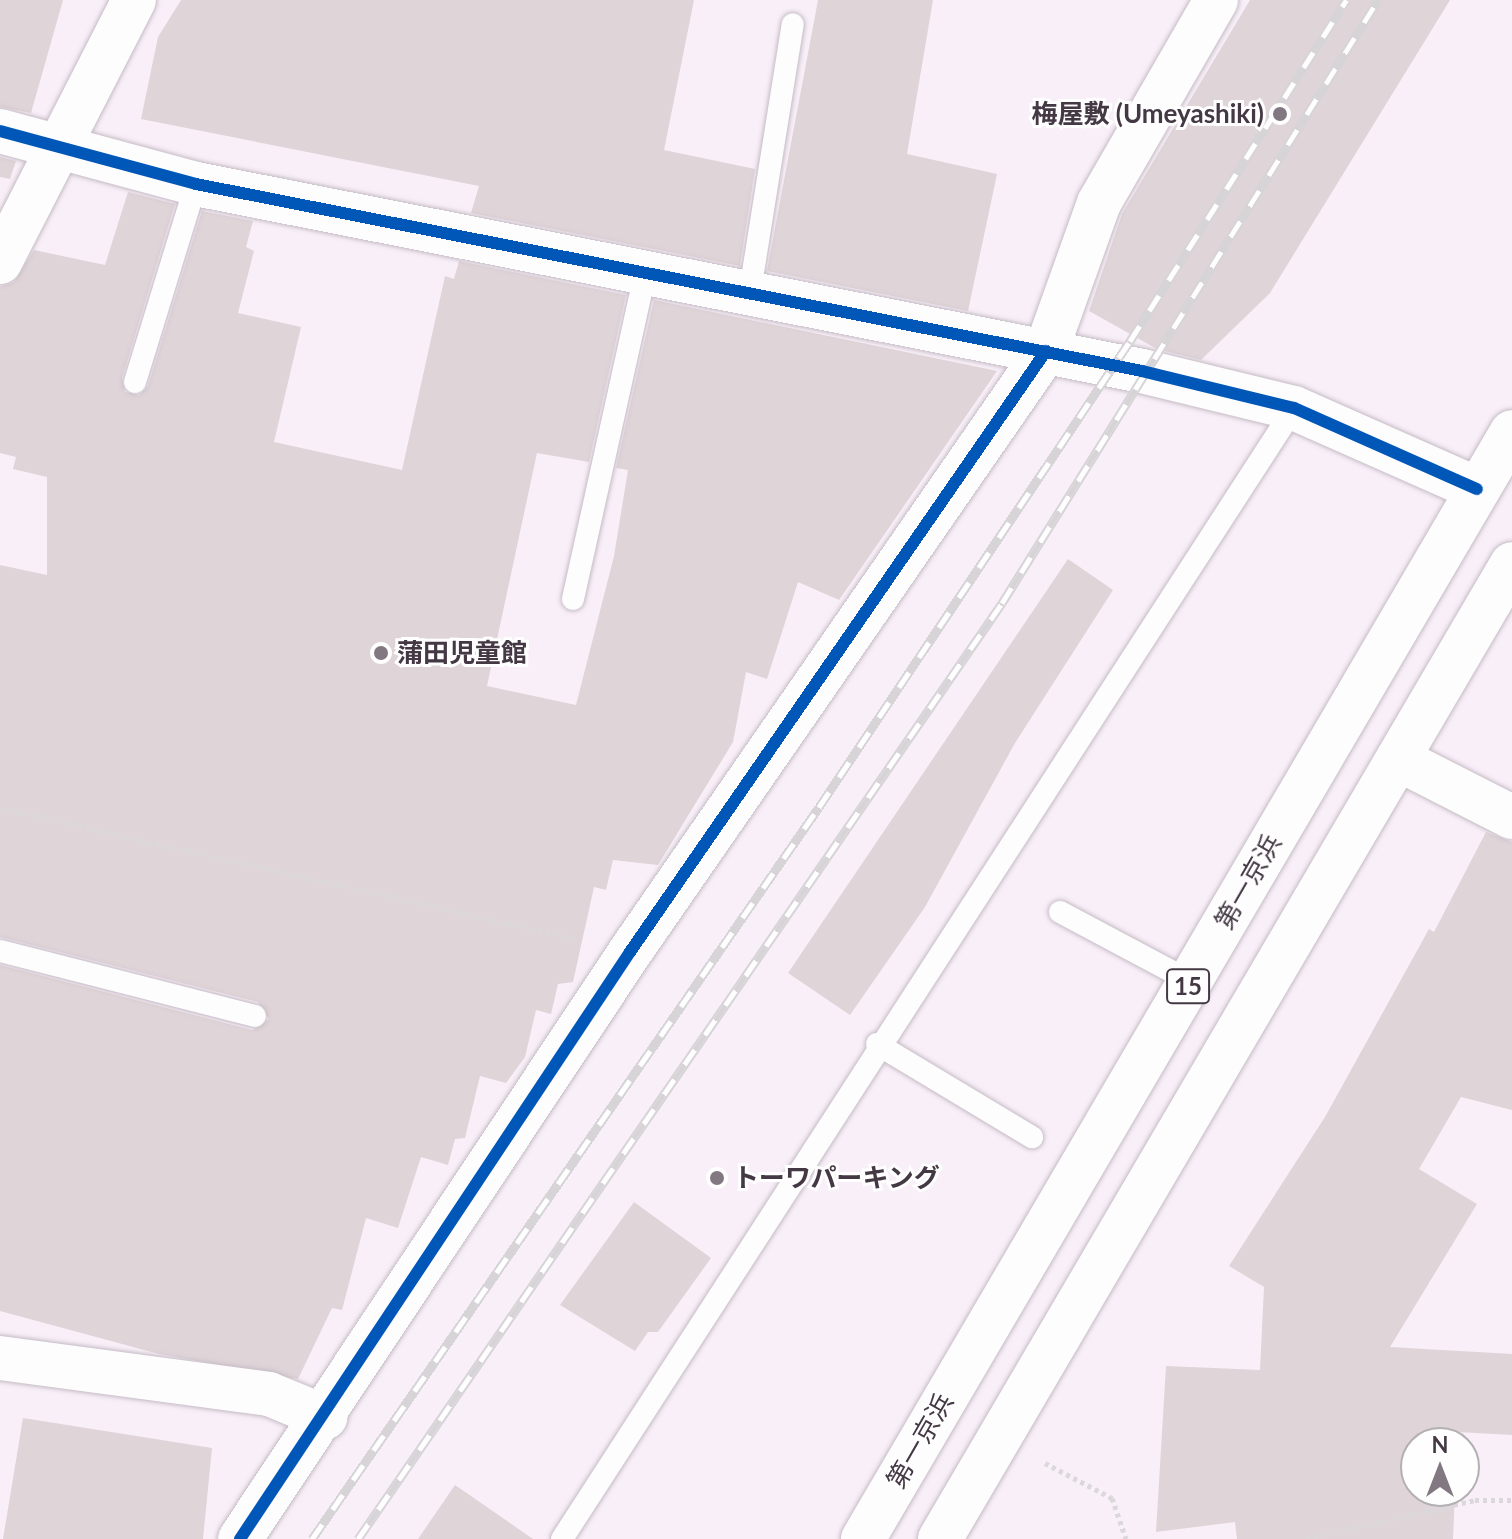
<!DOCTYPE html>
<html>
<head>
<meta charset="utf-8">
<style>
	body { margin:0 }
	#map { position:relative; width:1512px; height:1539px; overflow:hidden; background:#f8eff8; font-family:Lato,"Noto Sans JP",sans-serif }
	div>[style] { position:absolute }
	.building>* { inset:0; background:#dfd4d7 }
	.path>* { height:5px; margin-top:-2.5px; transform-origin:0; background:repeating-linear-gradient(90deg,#dad8da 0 4px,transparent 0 8px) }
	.roads { filter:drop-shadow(0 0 2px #c5bbc5) drop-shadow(0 0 2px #c5bbc5) }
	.service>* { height:22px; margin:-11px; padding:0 11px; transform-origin:11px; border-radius:11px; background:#fefdfe }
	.minor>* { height:44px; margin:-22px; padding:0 22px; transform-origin:22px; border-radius:22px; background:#fefdfe }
	.trunk>* { height:44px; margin:-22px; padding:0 22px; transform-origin:22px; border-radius:22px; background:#fefdfe }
	.rail>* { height:9px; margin-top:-4.5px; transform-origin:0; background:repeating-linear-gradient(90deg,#fefefe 0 18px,#d7d4d7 0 36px); box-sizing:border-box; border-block:2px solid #d7d4d7 }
	.cycleway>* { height:12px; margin:-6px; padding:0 6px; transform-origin:6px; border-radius:6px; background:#0057b8 }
	.dots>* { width:22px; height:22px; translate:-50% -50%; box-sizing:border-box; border:4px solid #fefefe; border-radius:50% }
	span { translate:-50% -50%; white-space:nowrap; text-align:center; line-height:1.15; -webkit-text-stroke:6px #fefefe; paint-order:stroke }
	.shield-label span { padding:2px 6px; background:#fefefe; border:2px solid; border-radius:6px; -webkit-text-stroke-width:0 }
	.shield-label { font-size:24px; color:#433843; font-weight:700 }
	.poi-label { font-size:26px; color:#433843; font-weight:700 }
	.right { translate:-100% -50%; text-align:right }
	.left { translate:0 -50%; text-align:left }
	.street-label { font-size:26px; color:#433843 }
	.north { position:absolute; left:1400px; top:1427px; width:80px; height:80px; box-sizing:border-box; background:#fefefe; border:2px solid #b3afb3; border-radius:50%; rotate:0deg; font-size:22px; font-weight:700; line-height:32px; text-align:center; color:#433843 }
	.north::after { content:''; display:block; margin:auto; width:28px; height:36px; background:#827882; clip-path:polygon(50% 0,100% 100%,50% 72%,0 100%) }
</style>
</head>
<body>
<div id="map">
	<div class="building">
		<i style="clip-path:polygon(0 0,63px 0,31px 113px,0 107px)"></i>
		<i style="clip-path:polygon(181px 0,694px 0,664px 150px,755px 169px,740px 266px,471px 213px,479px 186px,141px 119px,158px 37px)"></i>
		<i style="clip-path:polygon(818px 0,933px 0,907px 154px,997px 174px,968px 311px,767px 271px)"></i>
		<i style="clip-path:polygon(1250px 0,1450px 0,1270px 293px,1201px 360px,1157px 349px,1089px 311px,1122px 214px)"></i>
		<i style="clip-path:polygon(0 157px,16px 161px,10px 179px,0 177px)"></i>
		<i style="clip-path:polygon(128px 192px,175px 204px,122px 378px,125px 392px,139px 395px,148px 386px,202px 211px,253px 221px,246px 247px,254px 251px,238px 313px,301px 327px,274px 442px,402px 470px,445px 276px,454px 279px,459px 261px,626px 295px,589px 462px,537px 453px,487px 686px,576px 705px,614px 556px,628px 470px,616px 468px,654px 300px,997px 371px,839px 600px,798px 582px,767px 679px,746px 672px,733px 742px,658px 865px,613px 860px,606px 890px,594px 887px,573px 982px,558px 984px,551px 1014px,536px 1010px,525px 1057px,506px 1083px,480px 1076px,465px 1138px,455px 1139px,448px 1165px,421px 1157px,398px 1228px,366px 1218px,342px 1310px,332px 1308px,298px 1379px,159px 1354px,0 1311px,0 965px,252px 1030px,269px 1019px,258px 1002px,0 937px,0 565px,47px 575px,47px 477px,13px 469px,16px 457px,0 453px,0 287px,14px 282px,34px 250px,105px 265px)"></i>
		<i style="clip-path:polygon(1068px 559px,1113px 590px,1015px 743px,925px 907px,850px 1015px,788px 973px)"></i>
		<i style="clip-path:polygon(1486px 832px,1512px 842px,1512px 1110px,1461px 1097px,1419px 1169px,1477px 1204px,1390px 1347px,1512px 1354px,1512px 1435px,1457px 1432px,1456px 1443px,1416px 1443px,1416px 1491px,1455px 1491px,1453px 1539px,1237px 1539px,1235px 1522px,1156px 1532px,1166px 1366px,1260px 1370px,1264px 1287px,1229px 1266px,1325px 1117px,1429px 929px,1434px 932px)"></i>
		<i style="clip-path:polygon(634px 1202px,711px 1258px,658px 1332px,648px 1332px,635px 1351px,560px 1305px)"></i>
		<i style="clip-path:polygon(23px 1418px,212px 1448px,203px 1539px,3px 1539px)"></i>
		<i style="clip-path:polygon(455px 1485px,533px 1539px,418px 1539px)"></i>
	</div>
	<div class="path">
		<i style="left:0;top:808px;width:591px;rotate:12.81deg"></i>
		<i style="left:1045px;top:1463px;width:76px;rotate:27.6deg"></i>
		<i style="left:1112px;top:1498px;width:43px;rotate:71.1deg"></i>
		<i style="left:1306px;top:1539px;width:173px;rotate:-13deg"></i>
		<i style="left:1475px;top:1500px;width:37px"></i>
	</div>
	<div class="roads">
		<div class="service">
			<i style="left:750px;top:291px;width:270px;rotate:-80.9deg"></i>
			<i style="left:135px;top:382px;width:207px;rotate:-72.9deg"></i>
			<i style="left:573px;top:599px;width:337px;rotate:-77.5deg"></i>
			<i style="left:1060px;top:912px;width:147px;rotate:28deg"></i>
			<i style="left:0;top:951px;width:263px;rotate:14.3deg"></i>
			<i style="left:877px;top:1044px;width:181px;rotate:31deg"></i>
			<i style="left:562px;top:1539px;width:1347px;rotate:-57.09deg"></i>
		</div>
		<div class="minor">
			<i style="left:0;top:131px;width:203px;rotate:15.1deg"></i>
			<i style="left:196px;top:184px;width:964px;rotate:11.18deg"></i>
			<i style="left:1142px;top:371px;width:156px;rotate:13.7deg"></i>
			<i style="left:1294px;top:408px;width:200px;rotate:23.9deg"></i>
			<i style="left:0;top:262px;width:294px;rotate:-62.9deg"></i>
			<i style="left:1398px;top:759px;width:128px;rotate:27deg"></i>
			<i style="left:0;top:1358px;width:271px;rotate:7.6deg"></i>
			<i style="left:269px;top:1394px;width:61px;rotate:22.3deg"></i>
			<i style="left:240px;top:1539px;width:705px;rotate:-56.4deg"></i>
			<i style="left:630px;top:952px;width:731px;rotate:-55.31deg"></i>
			<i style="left:1046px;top:351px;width:157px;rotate:-70.3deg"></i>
			<i style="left:1099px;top:203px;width:234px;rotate:-60deg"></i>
		</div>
		<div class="trunk">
			<i style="left:863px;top:1539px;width:1283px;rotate:-59.62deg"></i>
			<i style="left:940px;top:1539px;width:1130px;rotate:-59.6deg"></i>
		</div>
	</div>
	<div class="rail">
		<i style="left:312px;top:1539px;width:890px;rotate:-55.29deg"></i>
		<i style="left:819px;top:807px;width:560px;rotate:-56.28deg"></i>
		<i style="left:1130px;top:341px;width:404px;rotate:-57.6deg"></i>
		<i style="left:358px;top:1539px;width:1136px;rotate:-55.47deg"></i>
		<i style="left:1002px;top:603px;width:711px;rotate:-58.05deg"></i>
	</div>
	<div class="cycleway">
		<i style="left:0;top:131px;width:203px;rotate:15.1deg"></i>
		<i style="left:196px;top:184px;width:964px;rotate:11.18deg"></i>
		<i style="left:1142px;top:371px;width:156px;rotate:13.7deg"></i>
		<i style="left:1294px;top:408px;width:200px;rotate:23.9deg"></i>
		<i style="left:240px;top:1539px;width:705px;rotate:-56.4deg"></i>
		<i style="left:630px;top:952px;width:731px;rotate:-55.31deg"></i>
	</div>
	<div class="dots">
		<i style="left:1280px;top:114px;background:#827882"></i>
		<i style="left:381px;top:653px;background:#827882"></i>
		<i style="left:717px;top:1178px;background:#827882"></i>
	</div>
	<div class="shield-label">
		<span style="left:1188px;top:986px">15</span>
	</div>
	<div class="poi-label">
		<span class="right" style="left:1264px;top:114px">梅屋敷 (Umeyashiki)</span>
		<span class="left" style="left:397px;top:653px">蒲田児童館</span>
		<span class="left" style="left:733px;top:1178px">トーワパーキング</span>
	</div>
	<div class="street-label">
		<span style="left:1248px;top:882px;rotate:-60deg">第一京浜</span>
		<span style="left:920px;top:1441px;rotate:-60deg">第一京浜</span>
	</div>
	<div class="north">N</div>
</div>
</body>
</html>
